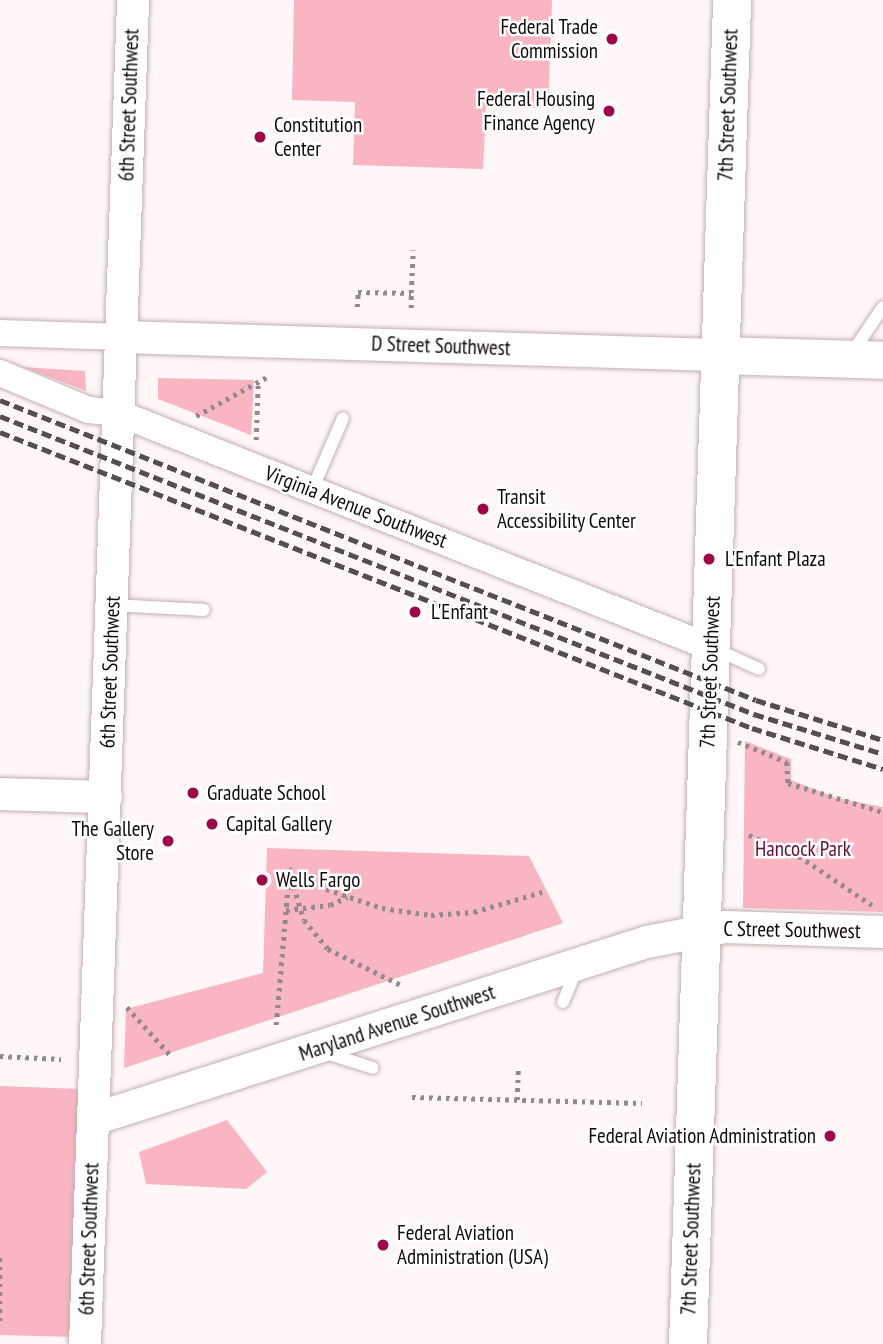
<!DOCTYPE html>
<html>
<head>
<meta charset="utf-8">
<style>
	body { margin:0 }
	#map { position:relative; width:883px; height:1344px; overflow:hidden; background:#fff6f7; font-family:"PT Sans Narrow",sans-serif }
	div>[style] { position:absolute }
	.green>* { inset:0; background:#f9b5c2 }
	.path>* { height:4.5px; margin-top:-2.25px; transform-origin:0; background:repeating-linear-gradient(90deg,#91898b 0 3.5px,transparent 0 8.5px) }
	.roads { filter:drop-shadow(0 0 2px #c3afb2) drop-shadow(0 0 2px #c3afb2) }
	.service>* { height:12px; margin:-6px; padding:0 6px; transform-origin:6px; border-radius:6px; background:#fff }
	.minor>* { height:26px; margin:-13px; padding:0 13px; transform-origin:13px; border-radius:13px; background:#fff }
	.tertiary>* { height:32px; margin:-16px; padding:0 16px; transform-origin:16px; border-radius:16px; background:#fff }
	.secondary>* { height:37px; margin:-18.5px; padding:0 18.5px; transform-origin:18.5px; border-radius:18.5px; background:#fff }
	.primary>* { height:38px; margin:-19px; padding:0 19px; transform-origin:19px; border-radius:19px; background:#fff }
	.rail>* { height:5px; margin-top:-2.5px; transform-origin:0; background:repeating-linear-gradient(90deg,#554e4f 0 10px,transparent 0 15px) }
	.dots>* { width:19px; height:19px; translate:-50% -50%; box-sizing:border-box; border:4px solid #fff; border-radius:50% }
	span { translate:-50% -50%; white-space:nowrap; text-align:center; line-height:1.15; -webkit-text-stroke:5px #fff; paint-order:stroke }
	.poi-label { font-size:21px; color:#10090b }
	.right { translate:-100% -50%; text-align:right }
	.left { translate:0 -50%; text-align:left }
	.street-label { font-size:21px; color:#10090b }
	.park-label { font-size:21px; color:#690c2d }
</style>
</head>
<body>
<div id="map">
	<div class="green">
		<i style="clip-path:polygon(294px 0,552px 0,548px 108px,486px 107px,483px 169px,353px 165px,355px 102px,292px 100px)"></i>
		<i style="clip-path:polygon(23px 367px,85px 371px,86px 391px)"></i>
		<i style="clip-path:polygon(158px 378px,254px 380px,251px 435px,158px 399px)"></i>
		<i style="clip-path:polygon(745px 741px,791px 759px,791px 780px,837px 798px,883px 807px,883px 912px,743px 908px)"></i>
		<i style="clip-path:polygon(267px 848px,529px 856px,563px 923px,124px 1068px,126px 1009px,263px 973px)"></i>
		<i style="clip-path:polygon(0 1086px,82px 1089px,75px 1337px,0 1335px)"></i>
		<i style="clip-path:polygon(227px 1120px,267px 1172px,246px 1189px,146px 1184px,139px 1152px)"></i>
	</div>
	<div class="path">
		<i style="left:357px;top:307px;width:15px;rotate:-86deg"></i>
		<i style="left:358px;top:292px;width:53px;rotate:1.1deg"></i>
		<i style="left:411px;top:293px;width:43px;rotate:-87.3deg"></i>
		<i style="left:411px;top:308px;width:15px;rotate:-90deg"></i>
		<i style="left:196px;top:416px;width:81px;rotate:-28.8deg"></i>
		<i style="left:256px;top:440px;width:57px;rotate:-88deg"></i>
		<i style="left:738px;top:742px;width:53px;rotate:22.2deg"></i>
		<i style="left:787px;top:762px;width:21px;rotate:87deg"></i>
		<i style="left:788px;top:783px;width:99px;rotate:17deg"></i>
		<i style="left:749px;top:835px;width:54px;rotate:22.8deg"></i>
		<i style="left:799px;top:856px;width:88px;rotate:33.9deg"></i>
		<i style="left:289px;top:869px;width:42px;rotate:28.4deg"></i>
		<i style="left:326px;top:889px;width:59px;rotate:18.7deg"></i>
		<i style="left:382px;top:908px;width:49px;rotate:8.1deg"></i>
		<i style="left:431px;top:915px;width:43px;rotate:-4deg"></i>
		<i style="left:474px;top:912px;width:71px;rotate:-16.4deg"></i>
		<i style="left:289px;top:870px;width:52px;rotate:73.3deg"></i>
		<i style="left:304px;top:920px;width:38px;rotate:50deg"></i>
		<i style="left:328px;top:949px;width:81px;rotate:26.3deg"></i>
		<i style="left:286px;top:910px;width:44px;rotate:-6.5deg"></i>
		<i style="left:330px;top:905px;width:19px;rotate:-25deg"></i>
		<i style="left:127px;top:1007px;width:67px;rotate:48deg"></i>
		<i style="left:276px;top:1025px;width:154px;rotate:-85.1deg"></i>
		<i style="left:0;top:1056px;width:61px;rotate:2.8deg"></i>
		<i style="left:412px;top:1097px;width:230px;rotate:1.5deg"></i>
		<i style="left:517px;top:1100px;width:30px;rotate:-88deg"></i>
		<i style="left:0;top:1258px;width:64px;rotate:90deg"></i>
	</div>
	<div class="roads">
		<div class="service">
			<i style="left:852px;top:353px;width:55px;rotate:-56deg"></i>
			<i style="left:312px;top:490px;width:78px;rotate:-66.7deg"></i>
			<i style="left:113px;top:605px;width:91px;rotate:3.1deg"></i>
			<i style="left:717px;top:650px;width:46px;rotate:24.3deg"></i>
			<i style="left:563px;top:1002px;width:38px;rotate:-67deg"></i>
			<i style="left:326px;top:1053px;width:49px;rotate:17.7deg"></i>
		</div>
		<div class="minor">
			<i style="left:0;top:333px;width:122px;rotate:1.9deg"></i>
			<i style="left:0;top:373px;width:96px;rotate:22.6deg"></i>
			<i style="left:89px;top:410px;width:29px;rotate:6deg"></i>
			<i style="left:118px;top:413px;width:637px;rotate:21.57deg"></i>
		</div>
		<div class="tertiary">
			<i style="left:122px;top:337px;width:597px;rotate:1.73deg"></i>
			<i style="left:0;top:794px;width:106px;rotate:1.6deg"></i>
			<i style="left:94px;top:1119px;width:581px;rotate:-17.75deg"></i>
			<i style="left:647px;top:942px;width:79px;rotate:-10.9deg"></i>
			<i style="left:725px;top:927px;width:158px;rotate:1.8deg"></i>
			<i style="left:85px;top:1344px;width:1345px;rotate:-87.95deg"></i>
		</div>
		<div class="secondary">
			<i style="left:719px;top:355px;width:164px;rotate:1.7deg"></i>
		</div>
		<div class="primary">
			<i style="left:688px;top:1344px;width:1345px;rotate:-88.12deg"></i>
		</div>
	</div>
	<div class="rail">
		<i style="left:0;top:400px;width:813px;rotate:21.64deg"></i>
		<i style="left:756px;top:700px;width:133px;rotate:17.5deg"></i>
		<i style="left:0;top:416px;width:811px;rotate:21.57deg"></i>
		<i style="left:754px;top:714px;width:135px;rotate:17.2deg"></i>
		<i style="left:0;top:432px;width:808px;rotate:21.49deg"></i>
		<i style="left:752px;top:728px;width:137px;rotate:17.4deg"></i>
	</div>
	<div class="dots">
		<i style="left:612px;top:39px;background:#a00545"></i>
		<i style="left:609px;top:111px;background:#a00545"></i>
		<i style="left:260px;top:137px;background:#a00545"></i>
		<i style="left:483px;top:509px;background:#a00545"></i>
		<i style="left:709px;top:559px;background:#a00545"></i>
		<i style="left:415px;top:612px;background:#a00545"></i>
		<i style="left:193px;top:793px;background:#a00545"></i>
		<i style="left:212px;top:824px;background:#a00545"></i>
		<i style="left:168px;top:841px;background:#a00545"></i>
		<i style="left:262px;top:880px;background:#a00545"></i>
		<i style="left:830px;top:1136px;background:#a00545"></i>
		<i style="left:383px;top:1245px;background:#a00545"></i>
	</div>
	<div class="poi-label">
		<span class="right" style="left:598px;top:39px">Federal Trade<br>Commission</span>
		<span class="right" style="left:595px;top:111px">Federal Housing<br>Finance Agency</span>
		<span class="left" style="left:274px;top:137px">Constitution<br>Center</span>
		<span class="left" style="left:497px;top:509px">Transit<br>Accessibility Center</span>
		<span class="left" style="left:725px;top:559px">L'Enfant Plaza</span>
		<span class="left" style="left:431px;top:612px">L'Enfant</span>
		<span class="left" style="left:207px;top:793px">Graduate School</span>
		<span class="left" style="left:226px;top:824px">Capital Gallery</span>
		<span class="right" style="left:154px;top:841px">The Gallery<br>Store</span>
		<span class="left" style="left:276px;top:880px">Wells Fargo</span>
		<span class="right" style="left:816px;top:1136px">Federal Aviation Administration</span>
		<span class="left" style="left:397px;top:1245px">Federal Aviation<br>Administration (USA)</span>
	</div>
	<div class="street-label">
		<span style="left:129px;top:105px;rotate:-88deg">6th Street Southwest</span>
		<span style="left:728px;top:105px;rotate:-88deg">7th Street Southwest</span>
		<span style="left:441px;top:346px;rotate:2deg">D Street Southwest</span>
		<span style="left:356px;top:507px;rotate:21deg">Virginia Avenue Southwest</span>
		<span style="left:110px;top:672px;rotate:-88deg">6th Street Southwest</span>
		<span style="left:710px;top:672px;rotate:-88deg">7th Street Southwest</span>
		<span style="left:792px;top:930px;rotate:1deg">C Street Southwest</span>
		<span style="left:397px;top:1023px;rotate:-18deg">Maryland Avenue Southwest</span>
		<span style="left:89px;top:1239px;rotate:-88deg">6th Street Southwest</span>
		<span style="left:691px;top:1239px;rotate:-88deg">7th Street Southwest</span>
	</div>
	<div class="park-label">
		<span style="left:803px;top:849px">Hancock Park</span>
	</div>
</div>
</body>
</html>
